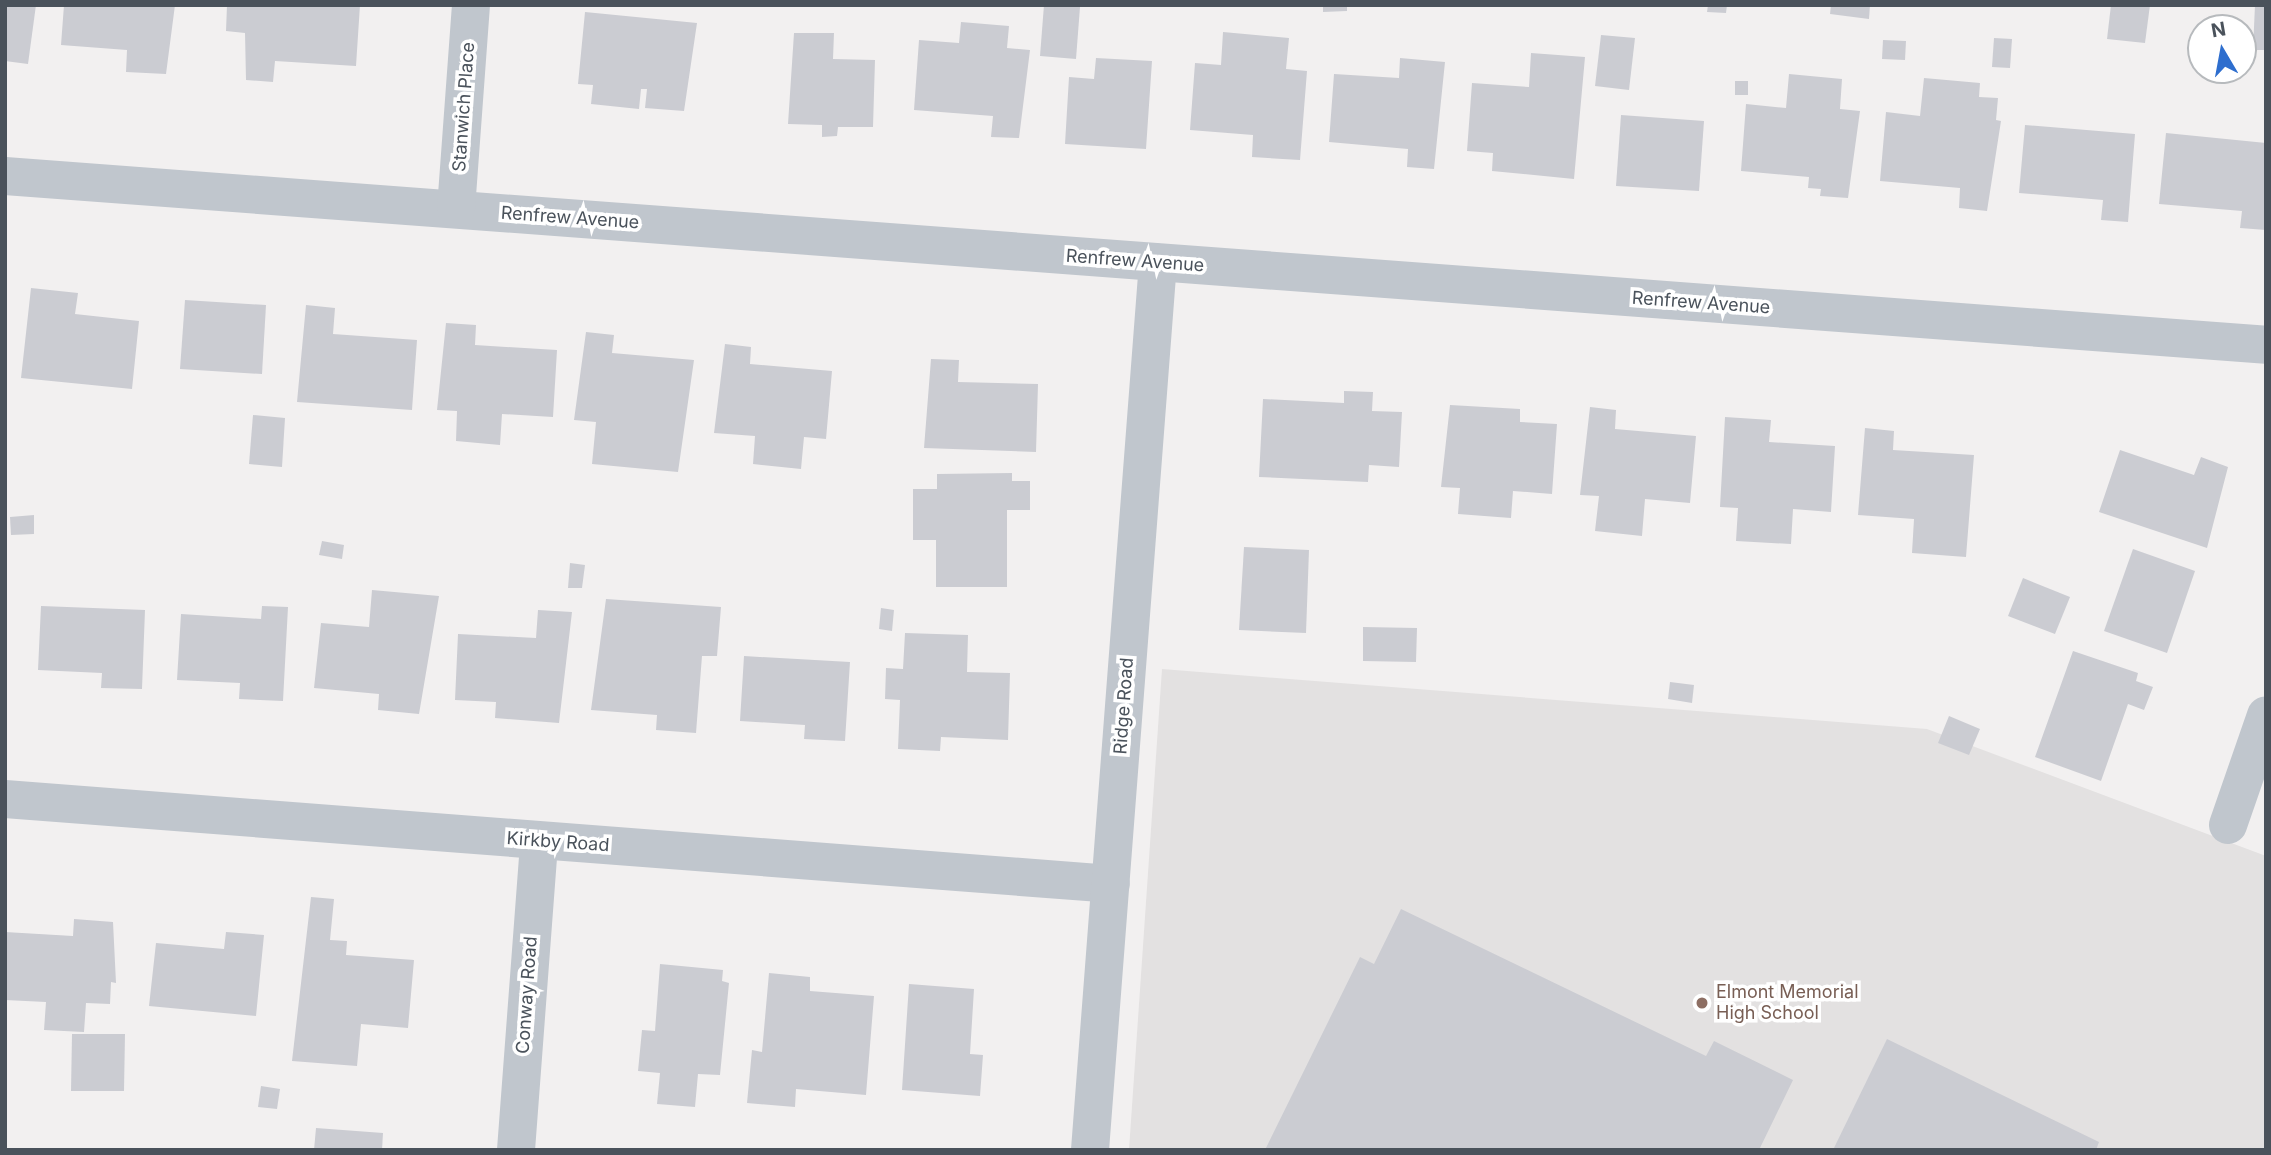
<!DOCTYPE html>
<html>
<head>
<meta charset="utf-8">
<style>
	body { margin:0 }
	#map { position:relative; width:2271px; height:1155px; overflow:hidden; background:#f2f0f0; font-family:Inter,sans-serif }
	div>[style] { position:absolute }
	.education>* { inset:0; background:#e3e1e1 }
	.building>* { inset:0; background:#cbccd2 }
	.minor>* { height:38px; margin:-19px; padding:0 19px; transform-origin:19px; border-radius:19px; background:#c0c6cd }
	.dots>* { width:19px; height:19px; translate:-50% -50%; box-sizing:border-box; border:4px solid #fff; border-radius:50% }
	span { translate:-50% -50%; white-space:nowrap; text-align:center; line-height:1.15; -webkit-text-stroke:7px #fff; paint-order:stroke }
	.street-label { font-size:18px; color:#4a525b }
	.education-label { font-size:18px; color:#785e54 }
	.left { translate:0 -50%; text-align:left }
	.frame { position:absolute; inset:0; border:7px solid #4a525b; pointer-events:none }
	.north { position:absolute; left:2187px; top:14px; width:70px; height:70px; box-sizing:border-box; background:#fff; border:2px solid #b7babd; border-radius:50%; rotate:350deg; font-size:19px; font-weight:700; line-height:28px; text-align:center; color:#4a525b }
	.north::after { content:''; display:block; margin:auto; width:24px; height:32px; background:#2e6ece; clip-path:polygon(50% 0,100% 100%,50% 72%,0 100%) }
</style>
</head>
<body>
<div id="map">
	<div class="education">
		<i style="clip-path:polygon(1162px 669px,1927px 729px,2266px 856px,2266px 1150px,1129px 1150px)"></i>
	</div>
	<div class="building">
		<i style="clip-path:polygon(5px 5px,36px 5px,28px 64px,5px 61px)"></i>
		<i style="clip-path:polygon(64px 5px,175px 5px,166px 74px,126px 72px,127px 50px,61px 45px)"></i>
		<i style="clip-path:polygon(227px 5px,360px 5px,356px 66px,275px 61px,273px 82px,246px 80px,245px 33px,226px 31px)"></i>
		<i style="clip-path:polygon(1044px 5px,1080px 7px,1076px 59px,1040px 56px)"></i>
		<i style="clip-path:polygon(1323px 5px,1347px 5px,1347px 11px,1323px 12px)"></i>
		<i style="clip-path:polygon(1708px 5px,1727px 5px,1726px 13px,1707px 12px)"></i>
		<i style="clip-path:polygon(1831px 5px,1870px 5px,1869px 19px,1830px 14px)"></i>
		<i style="clip-path:polygon(2111px 5px,2150px 5px,2145px 43px,2107px 39px)"></i>
		<i style="clip-path:polygon(2255px 5px,2266px 5px,2266px 50px,2253px 50px)"></i>
		<i style="clip-path:polygon(585px 12px,697px 23px,684px 111px,645px 108px,647px 89px,641px 89px,639px 109px,591px 104px,593px 85px,578px 84px)"></i>
		<i style="clip-path:polygon(961px 22px,1009px 26px,1007px 48px,1030px 50px,1019px 138px,991px 137px,993px 116px,914px 110px,919px 40px,959px 43px)"></i>
		<i style="clip-path:polygon(1223px 32px,1289px 38px,1286px 69px,1307px 71px,1300px 160px,1252px 157px,1253px 135px,1190px 130px,1195px 63px,1221px 65px)"></i>
		<i style="clip-path:polygon(794px 33px,834px 33px,833px 59px,875px 60px,873px 127px,838px 127px,837px 136px,822px 137px,822px 125px,788px 124px)"></i>
		<i style="clip-path:polygon(1601px 35px,1635px 38px,1629px 90px,1595px 86px)"></i>
		<i style="clip-path:polygon(1994px 38px,2012px 39px,2010px 68px,1992px 67px)"></i>
		<i style="clip-path:polygon(1883px 40px,1906px 41px,1905px 60px,1882px 59px)"></i>
		<i style="clip-path:polygon(1531px 53px,1585px 57px,1574px 179px,1492px 171px,1493px 153px,1467px 151px,1472px 83px,1529px 87px)"></i>
		<i style="clip-path:polygon(1096px 58px,1152px 61px,1146px 149px,1065px 144px,1069px 77px,1094px 79px)"></i>
		<i style="clip-path:polygon(1400px 58px,1445px 62px,1434px 169px,1407px 167px,1408px 149px,1329px 142px,1334px 74px,1399px 78px)"></i>
		<i style="clip-path:polygon(1789px 74px,1842px 79px,1840px 109px,1860px 111px,1848px 198px,1820px 196px,1821px 189px,1808px 188px,1809px 177px,1741px 171px,1746px 104px,1786px 108px)"></i>
		<i style="clip-path:polygon(1924px 78px,1980px 83px,1979px 97px,1998px 98px,1996px 120px,2001px 121px,1987px 211px,1959px 208px,1960px 188px,1880px 181px,1886px 112px,1920px 116px)"></i>
		<i style="clip-path:polygon(1735px 81px,1748px 81px,1748px 95px,1735px 95px)"></i>
		<i style="clip-path:polygon(1621px 115px,1704px 121px,1699px 191px,1616px 186px)"></i>
		<i style="clip-path:polygon(2025px 125px,2135px 134px,2128px 222px,2101px 220px,2103px 200px,2019px 193px)"></i>
		<i style="clip-path:polygon(2166px 133px,2266px 143px,2266px 230px,2240px 228px,2242px 211px,2159px 204px)"></i>
		<i style="clip-path:polygon(31px 288px,78px 293px,75px 314px,139px 321px,132px 389px,21px 378px)"></i>
		<i style="clip-path:polygon(185px 300px,266px 305px,262px 374px,180px 369px)"></i>
		<i style="clip-path:polygon(306px 305px,335px 308px,333px 334px,417px 340px,412px 410px,297px 402px)"></i>
		<i style="clip-path:polygon(446px 323px,476px 325px,475px 345px,557px 350px,553px 417px,502px 414px,500px 445px,456px 441px,457px 411px,437px 410px)"></i>
		<i style="clip-path:polygon(586px 332px,614px 335px,612px 353px,694px 360px,678px 472px,592px 464px,596px 422px,574px 420px)"></i>
		<i style="clip-path:polygon(725px 344px,751px 347px,750px 364px,832px 371px,826px 439px,804px 437px,801px 469px,753px 464px,755px 436px,714px 433px)"></i>
		<i style="clip-path:polygon(931px 359px,959px 360px,958px 382px,1038px 384px,1036px 452px,924px 448px)"></i>
		<i style="clip-path:polygon(1344px 391px,1373px 392px,1372px 411px,1402px 412px,1399px 467px,1369px 465px,1368px 482px,1259px 477px,1263px 399px,1344px 403px)"></i>
		<i style="clip-path:polygon(1450px 405px,1520px 409px,1520px 422px,1557px 424px,1552px 494px,1513px 491px,1511px 518px,1458px 514px,1460px 488px,1441px 487px)"></i>
		<i style="clip-path:polygon(1590px 407px,1616px 410px,1615px 429px,1696px 436px,1690px 503px,1645px 499px,1642px 536px,1595px 531px,1599px 496px,1580px 495px)"></i>
		<i style="clip-path:polygon(253px 415px,285px 418px,282px 467px,249px 464px)"></i>
		<i style="clip-path:polygon(1725px 417px,1771px 420px,1769px 442px,1835px 446px,1831px 512px,1793px 509px,1791px 544px,1736px 541px,1738px 508px,1720px 507px)"></i>
		<i style="clip-path:polygon(1865px 428px,1894px 431px,1893px 450px,1974px 455px,1966px 557px,1912px 553px,1914px 519px,1858px 515px)"></i>
		<i style="clip-path:polygon(2120px 450px,2194px 475px,2201px 457px,2228px 467px,2207px 548px,2099px 512px)"></i>
		<i style="clip-path:polygon(1012px 473px,1012px 481px,1030px 481px,1030px 510px,1007px 510px,1007px 587px,936px 587px,936px 540px,913px 540px,913px 489px,937px 489px,937px 474px)"></i>
		<i style="clip-path:polygon(34px 515px,34px 534px,11px 535px,10px 517px)"></i>
		<i style="clip-path:polygon(322px 541px,344px 545px,342px 559px,319px 555px)"></i>
		<i style="clip-path:polygon(1244px 547px,1309px 550px,1306px 633px,1239px 630px)"></i>
		<i style="clip-path:polygon(2133px 549px,2195px 571px,2167px 653px,2104px 631px)"></i>
		<i style="clip-path:polygon(570px 563px,585px 565px,582px 588px,568px 588px)"></i>
		<i style="clip-path:polygon(2023px 578px,2070px 597px,2055px 634px,2008px 616px)"></i>
		<i style="clip-path:polygon(372px 590px,439px 596px,419px 714px,378px 710px,379px 694px,314px 688px,321px 623px,369px 627px)"></i>
		<i style="clip-path:polygon(606px 599px,721px 607px,717px 656px,702px 656px,696px 733px,656px 730px,657px 715px,591px 710px)"></i>
		<i style="clip-path:polygon(41px 606px,145px 610px,142px 689px,101px 688px,102px 673px,38px 670px)"></i>
		<i style="clip-path:polygon(262px 606px,288px 607px,283px 701px,239px 699px,240px 683px,177px 680px,181px 614px,261px 619px)"></i>
		<i style="clip-path:polygon(881px 608px,894px 610px,892px 631px,879px 629px)"></i>
		<i style="clip-path:polygon(538px 610px,572px 612px,559px 723px,495px 718px,496px 702px,455px 700px,458px 634px,536px 638px)"></i>
		<i style="clip-path:polygon(1363px 627px,1417px 628px,1416px 662px,1363px 661px)"></i>
		<i style="clip-path:polygon(905px 633px,968px 635px,967px 672px,1010px 673px,1008px 740px,941px 737px,940px 751px,898px 749px,900px 700px,885px 699px,886px 668px,903px 669px)"></i>
		<i style="clip-path:polygon(2073px 651px,2138px 673px,2136px 681px,2153px 687px,2144px 710px,2128px 704px,2101px 781px,2035px 757px)"></i>
		<i style="clip-path:polygon(744px 656px,850px 662px,845px 741px,804px 739px,805px 725px,740px 721px)"></i>
		<i style="clip-path:polygon(1670px 682px,1694px 685px,1692px 703px,1668px 699px)"></i>
		<i style="clip-path:polygon(1949px 716px,1980px 729px,1969px 755px,1938px 743px)"></i>
		<i style="clip-path:polygon(311px 897px,334px 899px,330px 940px,347px 941px,346px 955px,414px 960px,408px 1028px,361px 1024px,357px 1066px,292px 1061px)"></i>
		<i style="clip-path:polygon(1401px 909px,1706px 1056px,1714px 1041px,1793px 1080px,1759px 1150px,1265px 1150px,1360px 957px,1374px 964px)"></i>
		<i style="clip-path:polygon(74px 919px,113px 922px,116px 983px,111px 982px,110px 1004px,86px 1003px,84px 1032px,44px 1030px,46px 1002px,5px 1000px,5px 932px,73px 936px)"></i>
		<i style="clip-path:polygon(226px 932px,264px 935px,256px 1016px,149px 1006px,156px 943px,224px 949px)"></i>
		<i style="clip-path:polygon(660px 964px,723px 970px,722px 981px,729px 983px,720px 1075px,698px 1074px,695px 1107px,657px 1104px,660px 1073px,638px 1071px,642px 1030px,655px 1031px)"></i>
		<i style="clip-path:polygon(769px 973px,810px 977px,810px 991px,874px 996px,866px 1095px,796px 1089px,795px 1107px,747px 1103px,752px 1050px,762px 1052px)"></i>
		<i style="clip-path:polygon(909px 984px,974px 989px,970px 1054px,983px 1055px,980px 1096px,902px 1090px)"></i>
		<i style="clip-path:polygon(72px 1034px,125px 1034px,124px 1091px,71px 1091px)"></i>
		<i style="clip-path:polygon(1887px 1039px,2099px 1142px,2096px 1150px,1833px 1150px)"></i>
		<i style="clip-path:polygon(261px 1086px,280px 1089px,277px 1109px,258px 1107px)"></i>
		<i style="clip-path:polygon(316px 1128px,383px 1133px,382px 1150px,314px 1150px)"></i>
	</div>
	<div class="minor">
		<i style="left:5px;top:176px;width:2267px;rotate:4.27deg"></i>
		<i style="left:456px;top:209px;width:205px;rotate:-85.8deg"></i>
		<i style="left:5px;top:799px;width:1109px;rotate:4.39deg"></i>
		<i style="left:2228px;top:825px;width:116px;rotate:-70.9deg"></i>
		<i style="left:516px;top:1150px;width:310px;rotate:-85.7deg"></i>
		<i style="left:1090px;top:1150px;width:890px;rotate:-85.62deg"></i>
	</div>
	<div class="dots">
		<i style="left:1702px;top:1003px;background:#8d6e63"></i>
	</div>
	<div class="street-label">
		<span style="left:464px;top:107px;rotate:-86deg">Stanwich Place</span>
		<span style="left:570px;top:218px;rotate:4deg">Renfrew Avenue</span>
		<span style="left:1135px;top:261px;rotate:4deg">Renfrew Avenue</span>
		<span style="left:1701px;top:303px;rotate:4deg">Renfrew Avenue</span>
		<span style="left:1124px;top:706px;rotate:-86deg">Ridge Road</span>
		<span style="left:558px;top:842px;rotate:4deg">Kirkby Road</span>
		<span style="left:527px;top:995px;rotate:-86deg">Conway Road</span>
	</div>
	<div class="education-label">
		<span class="left" style="left:1716px;top:1003px">Elmont Memorial<br>High School</span>
	</div>
	<div class="frame"></div>
	<div class="north">N</div>
</div>
</body>
</html>
